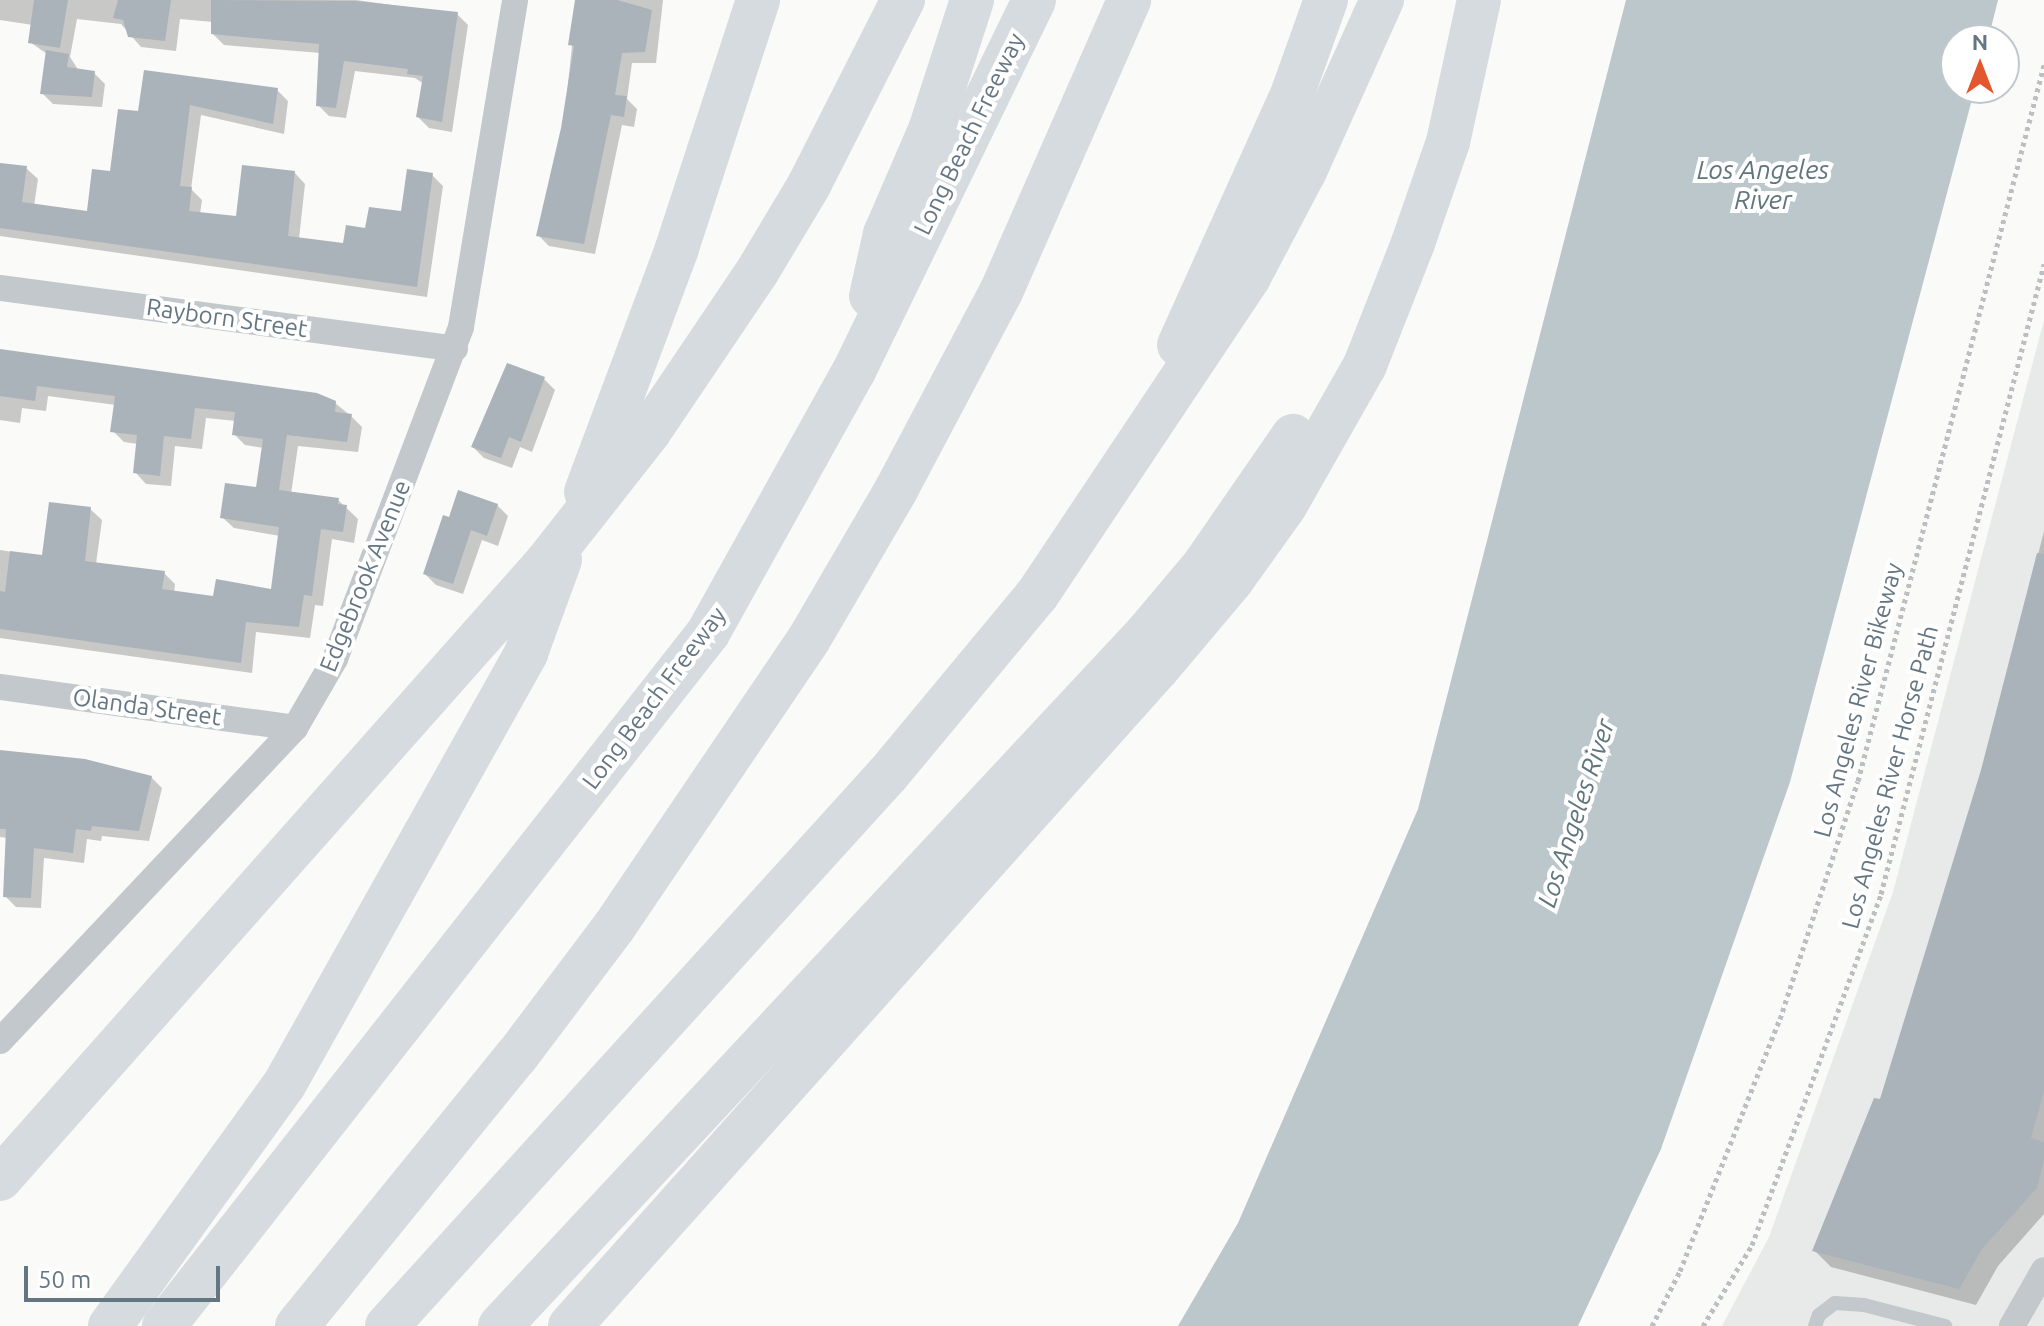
<!DOCTYPE html>
<html>
<head>
<meta charset="utf-8">
<style>
	body { margin:0 }
	#map { position:relative; width:2044px; height:1326px; overflow:hidden; background:#fafaf8; font-family:Ubuntu,sans-serif }
	div>[style] { position:absolute }
	.built>* { inset:0; background:#e8e9e9 }
	.water>* { inset:0; background:#bbc7cb }
	.shadow>* { inset:0; background:#0003 }
	.building>* { inset:0; background:#aab3b9 }
	.path>* { height:5px; margin-top:-2.5px; transform-origin:0; background:repeating-linear-gradient(90deg,#bbbfc2 0 4px,transparent 0 8px) }
	.lane>* { height:14px; margin:-7px; padding:0 7px; transform-origin:7px; border-radius:7px; background:#c3c8cc }
	.street>* { height:26px; margin:-13px; padding:0 13px; transform-origin:13px; border-radius:13px; background:#c3c8cc }
	.highway>* { height:44px; margin:-22px; padding:0 22px; transform-origin:22px; border-radius:22px; background:#d6dbdf }
	span { translate:-50% -50%; white-space:nowrap; text-align:center; line-height:1.15; -webkit-text-stroke:8px #fff; paint-order:stroke }
	.street-label { font-size:24px; color:#657683 }
	.water-label { font-size:26px; color:#60757c; font-style:italic }
	.north { position:absolute; left:1940px; top:24px; width:80px; height:80px; box-sizing:border-box; background:#fff; border:2px solid #c1c8cd; border-radius:50%; rotate:0deg; font-size:22px; font-weight:700; line-height:32px; text-align:center; color:#657683 }
	.north::after { content:''; display:block; margin:auto; width:28px; height:36px; background:#e4572e; clip-path:polygon(50% 0,100% 100%,50% 72%,0 100%) }
	.scale { position:absolute; left:24px; top:1266px; width:196px; height:36px; box-sizing:border-box; border:4px solid #657683; border-top:0; padding-left:10px; font-size:24px; line-height:28px; white-space:nowrap; color:#657683; -webkit-text-stroke:6px #fff; paint-order:stroke }
</style>
</head>
<body>
<div id="map">
	<div class="built">
		<i style="clip-path:polygon(2044px 320px,2044px 1326px,1722px 1326px,1769px 1237px,1893px 892px)"></i>
	</div>
	<div class="water">
		<i style="clip-path:polygon(1626px 0,1998px 0,1988px 40px,1956px 40px,1956px 88px,1975px 88px,1790px 782px,1661px 1149px,1578px 1326px,1178px 1326px,1238px 1223px,1418px 809px)"></i>
	</div>
	<div class="shadow">
		<i style="clip-path:polygon(0 0,356px 0,457px 14px,468px 25px,452px 132px,429px 128px,418px 117px,424px 84px,415px 78px,355px 71px,346px 118px,329px 116px,318px 105px,321px 53px,224px 45px,213px 34px,213px 22px,180px 19px,176px 51px,141px 47px,121px 24px,77px 19px,70px 57px,79px 71px,94px 73px,105px 84px,102px 107px,53px 104px,42px 93px,47px 54px,30px 42px,33px 25px,0 20px)"></i>
		<i style="clip-path:polygon(577px 0,663px 0,656px 63px,632px 63px,627px 99px,637px 109px,634px 127px,622px 125px,595px 254px,549px 246px,538px 235px,563px 129px)"></i>
		<i style="clip-path:polygon(277px 90px,288px 101px,284px 134px,201px 115px,191px 189px,202px 200px,200px 214px,237px 218px,294px 172px,305px 184px,299px 239px,345px 245px,402px 214px,432px 175px,443px 186px,427px 297px,0 236px,0 165px,26px 168px,38px 179px,34px 206px,88px 213px,140px 114px)"></i>
		<i style="clip-path:polygon(0 353px,335px 403px,351px 416px,362px 427px,358px 452px,298px 446px,291px 494px,338px 500px,358px 519px,354px 543px,332px 539px,323px 606px,315px 605px,310px 638px,256px 632px,252px 673px,0 638px,0 550px,44px 557px,90px 509px,102px 520px,96px 564px,164px 573px,175px 584px,174px 593px,214px 598px,273px 591px,280px 536px,234px 528px,222px 517px,258px 490px,264px 448px,245px 445px,234px 434px,236px 421px,206px 418px,202px 449px,175px 446px,171px 486px,146px 484px,135px 472px,138px 444px,124px 442px,113px 431px,116px 405px,48px 396px,46px 411px,22px 408px,20px 423px,0 420px)"></i>
		<i style="clip-path:polygon(544px 379px,555px 390px,532px 452px,520px 447px,512px 468px,484px 458px,473px 447px)"></i>
		<i style="clip-path:polygon(497px 505px,508px 516px,498px 546px,482px 540px,463px 594px,436px 585px,425px 574px,451px 520px)"></i>
		<i style="clip-path:polygon(2044px 531px,2044px 1214px,1998px 1266px,1976px 1305px,1831px 1267px,1814px 1250px,1881px 1102px,1983px 771px)"></i>
		<i style="clip-path:polygon(0 751px,151px 777px,162px 788px,149px 841px,102px 836px,101px 841px,87px 839px,84px 863px,44px 858px,41px 908px,16px 907px,5px 896px,8px 838px,0 837px)"></i>
	</div>
	<div class="building">
		<i style="clip-path:polygon(34px 0,68px 0,60px 48px,28px 43px)"></i>
		<i style="clip-path:polygon(118px 0,171px 0,165px 41px,128px 37px,123px 20px,113px 18px)"></i>
		<i style="clip-path:polygon(211px 0,356px 1px,458px 12px,442px 122px,416px 117px,423px 76px,407px 74px,408px 69px,344px 61px,336px 108px,316px 106px,319px 44px,211px 34px)"></i>
		<i style="clip-path:polygon(575px 0,617px 0,652px 10px,645px 52px,622px 53px,615px 95px,627px 96px,624px 117px,611px 115px,584px 244px,536px 236px,561px 128px,574px 46px,568px 45px)"></i>
		<i style="clip-path:polygon(46px 50px,69px 54px,67px 67px,95px 71px,92px 97px,40px 94px)"></i>
		<i style="clip-path:polygon(144px 70px,278px 88px,273px 124px,190px 105px,180px 186px,192px 187px,189px 211px,236px 216px,242px 165px,295px 171px,288px 236px,343px 243px,346px 225px,365px 228px,369px 207px,401px 211px,407px 169px,433px 173px,417px 287px,0 228px,0 163px,27px 166px,22px 202px,87px 211px,92px 169px,110px 171px,118px 109px,138px 111px)"></i>
		<i style="clip-path:polygon(0 349px,317px 393px,336px 401px,335px 412px,352px 414px,347px 442px,287px 435px,279px 490px,339px 498px,338px 504px,347px 505px,343px 532px,321px 529px,312px 596px,304px 595px,299px 627px,246px 622px,241px 663px,0 629px,0 591px,5px 592px,10px 551px,42px 555px,49px 502px,91px 507px,85px 561px,165px 571px,162px 589px,213px 596px,216px 579px,271px 589px,279px 527px,220px 518px,225px 483px,256px 487px,263px 439px,232px 435px,235px 412px,195px 408px,191px 439px,164px 436px,160px 476px,133px 473px,137px 435px,110px 432px,115px 396px,37px 386px,35px 401px,0 396px)"></i>
		<i style="clip-path:polygon(507px 363px,545px 377px,521px 442px,509px 437px,501px 458px,471px 447px)"></i>
		<i style="clip-path:polygon(458px 490px,498px 504px,487px 536px,471px 530px,453px 584px,423px 574px,443px 515px,449px 517px)"></i>
		<i style="clip-path:polygon(2037px 553px,2044px 554px,2044px 1091px,2031px 1138px,2044px 1142px,2044px 1159px,2037px 1188px,1982px 1249px,1959px 1289px,1812px 1251px,1874px 1098px,1880px 1099px,1981px 770px)"></i>
		<i style="clip-path:polygon(0 750px,85px 759px,152px 776px,139px 831px,92px 826px,91px 831px,76px 829px,73px 853px,34px 848px,31px 898px,3px 897px,6px 829px,0 829px)"></i>
	</div>
	<div class="path">
		<i style="left:1652px;top:1326px;width:62px;rotate:-63deg"></i>
		<i style="left:1680px;top:1271px;width:271px;rotate:-68.4deg"></i>
		<i style="left:1780px;top:1019px;width:250px;rotate:-71.9deg"></i>
		<i style="left:1858px;top:781px;width:740px;rotate:-75.44deg"></i>
		<i style="left:1703px;top:1326px;width:95px;rotate:-58.8deg"></i>
		<i style="left:1752px;top:1245px;width:374px;rotate:-69.8deg"></i>
		<i style="left:1881px;top:894px;width:651px;rotate:-75.49deg"></i>
	</div>
	<div class="lane">
		<i style="left:1815px;top:1326px;width:12px;rotate:-70deg"></i>
		<i style="left:1819px;top:1315px;width:20px;rotate:-37deg"></i>
		<i style="left:1835px;top:1303px;width:29px;rotate:4deg"></i>
		<i style="left:1864px;top:1305px;width:84px;rotate:14.5deg"></i>
	</div>
	<div class="street">
		<i style="left:0;top:288px;width:459px;rotate:7.6deg"></i>
		<i style="left:0;top:687px;width:298px;rotate:7.9deg"></i>
		<i style="left:0;top:1041px;width:430px;rotate:-46.7deg"></i>
		<i style="left:295px;top:728px;width:80px;rotate:-59.9deg"></i>
		<i style="left:335px;top:659px;width:355px;rotate:-69.2deg"></i>
		<i style="left:461px;top:327px;width:331px;rotate:-80.6deg"></i>
		<i style="left:2012px;top:1326px;width:64px;rotate:-60.3deg"></i>
	</div>
	<div class="highway">
		<i style="left:871px;top:296px;width:64px;rotate:-77.3deg"></i>
		<i style="left:885px;top:234px;width:113px;rotate:-66.6deg"></i>
		<i style="left:930px;top:130px;width:137px;rotate:-72.1deg"></i>
		<i style="left:1179px;top:345px;width:277px;rotate:-65.7deg"></i>
		<i style="left:1293px;top:92px;width:98px;rotate:-70.3deg"></i>
		<i style="left:586px;top:492px;width:260px;rotate:-69.5deg"></i>
		<i style="left:677px;top:248px;width:261px;rotate:-71.9deg"></i>
		<i style="left:0;top:1179px;width:823px;rotate:-48.45deg"></i>
		<i style="left:546px;top:563px;width:167px;rotate:-51.8deg"></i>
		<i style="left:649px;top:432px;width:193px;rotate:-56deg"></i>
		<i style="left:757px;top:272px;width:101px;rotate:-59.1deg"></i>
		<i style="left:809px;top:185px;width:208px;rotate:-63.1deg"></i>
		<i style="left:110px;top:1326px;width:297px;rotate:-54.2deg"></i>
		<i style="left:284px;top:1085px;width:495px;rotate:-60.7deg"></i>
		<i style="left:526px;top:653px;width:99px;rotate:-69.9deg"></i>
		<i style="left:164px;top:1326px;width:881px;rotate:-51.87deg"></i>
		<i style="left:708px;top:633px;width:300px;rotate:-60.9deg"></i>
		<i style="left:854px;top:371px;width:412px;rotate:-64.1deg"></i>
		<i style="left:297px;top:1326px;width:347px;rotate:-50.9deg"></i>
		<i style="left:516px;top:1057px;width:163px;rotate:-53deg"></i>
		<i style="left:614px;top:927px;width:348px;rotate:-55.9deg"></i>
		<i style="left:809px;top:639px;width:173px;rotate:-59.7deg"></i>
		<i style="left:896px;top:490px;width:224px;rotate:-62.1deg"></i>
		<i style="left:1001px;top:292px;width:319px;rotate:-66.3deg"></i>
		<i style="left:387px;top:1326px;width:747px;rotate:-47.77deg"></i>
		<i style="left:889px;top:773px;width:231px;rotate:-50.3deg"></i>
		<i style="left:1037px;top:595px;width:382px;rotate:-56.3deg"></i>
		<i style="left:1249px;top:277px;width:120px;rotate:-62.2deg"></i>
		<i style="left:1305px;top:171px;width:188px;rotate:-65.8deg"></i>
		<i style="left:500px;top:1326px;width:948px;rotate:-46.97deg"></i>
		<i style="left:1147px;top:633px;width:89px;rotate:-50deg"></i>
		<i style="left:1204px;top:565px;width:157px;rotate:-55.4deg"></i>
		<i style="left:570px;top:1326px;width:882px;rotate:-48.22deg"></i>
		<i style="left:1158px;top:668px;width:115px;rotate:-49.9deg"></i>
		<i style="left:1232px;top:580px;width:91px;rotate:-54.4deg"></i>
		<i style="left:1285px;top:506px;width:162px;rotate:-60.4deg"></i>
		<i style="left:1365px;top:365px;width:131px;rotate:-68.5deg"></i>
		<i style="left:1413px;top:243px;width:107px;rotate:-70.9deg"></i>
		<i style="left:1448px;top:142px;width:145px;rotate:-77.7deg"></i>
	</div>
	<div class="street-label">
		<span style="left:969px;top:134px;rotate:-64deg">Long Beach Freeway</span>
		<span style="left:227px;top:318px;rotate:8deg">Rayborn Street</span>
		<span style="left:365px;top:576px;rotate:-68deg">Edgebrook Avenue</span>
		<span style="left:654px;top:698px;rotate:-53deg">Long Beach Freeway</span>
		<span style="left:1858px;top:700px;rotate:-75deg">Los Angeles River Bikeway</span>
		<span style="left:147px;top:707px;rotate:8deg">Olanda Street</span>
		<span style="left:1890px;top:777px;rotate:-75deg">Los Angeles River Horse Path</span>
	</div>
	<div class="water-label">
		<span style="left:1763px;top:185px">Los Angeles<br>River</span>
		<span style="left:1576px;top:813px;rotate:-72deg">Los Angeles River</span>
	</div>
	<div class="north">N</div>
	<div class="scale">50 m</div>
</div>
</body>
</html>
